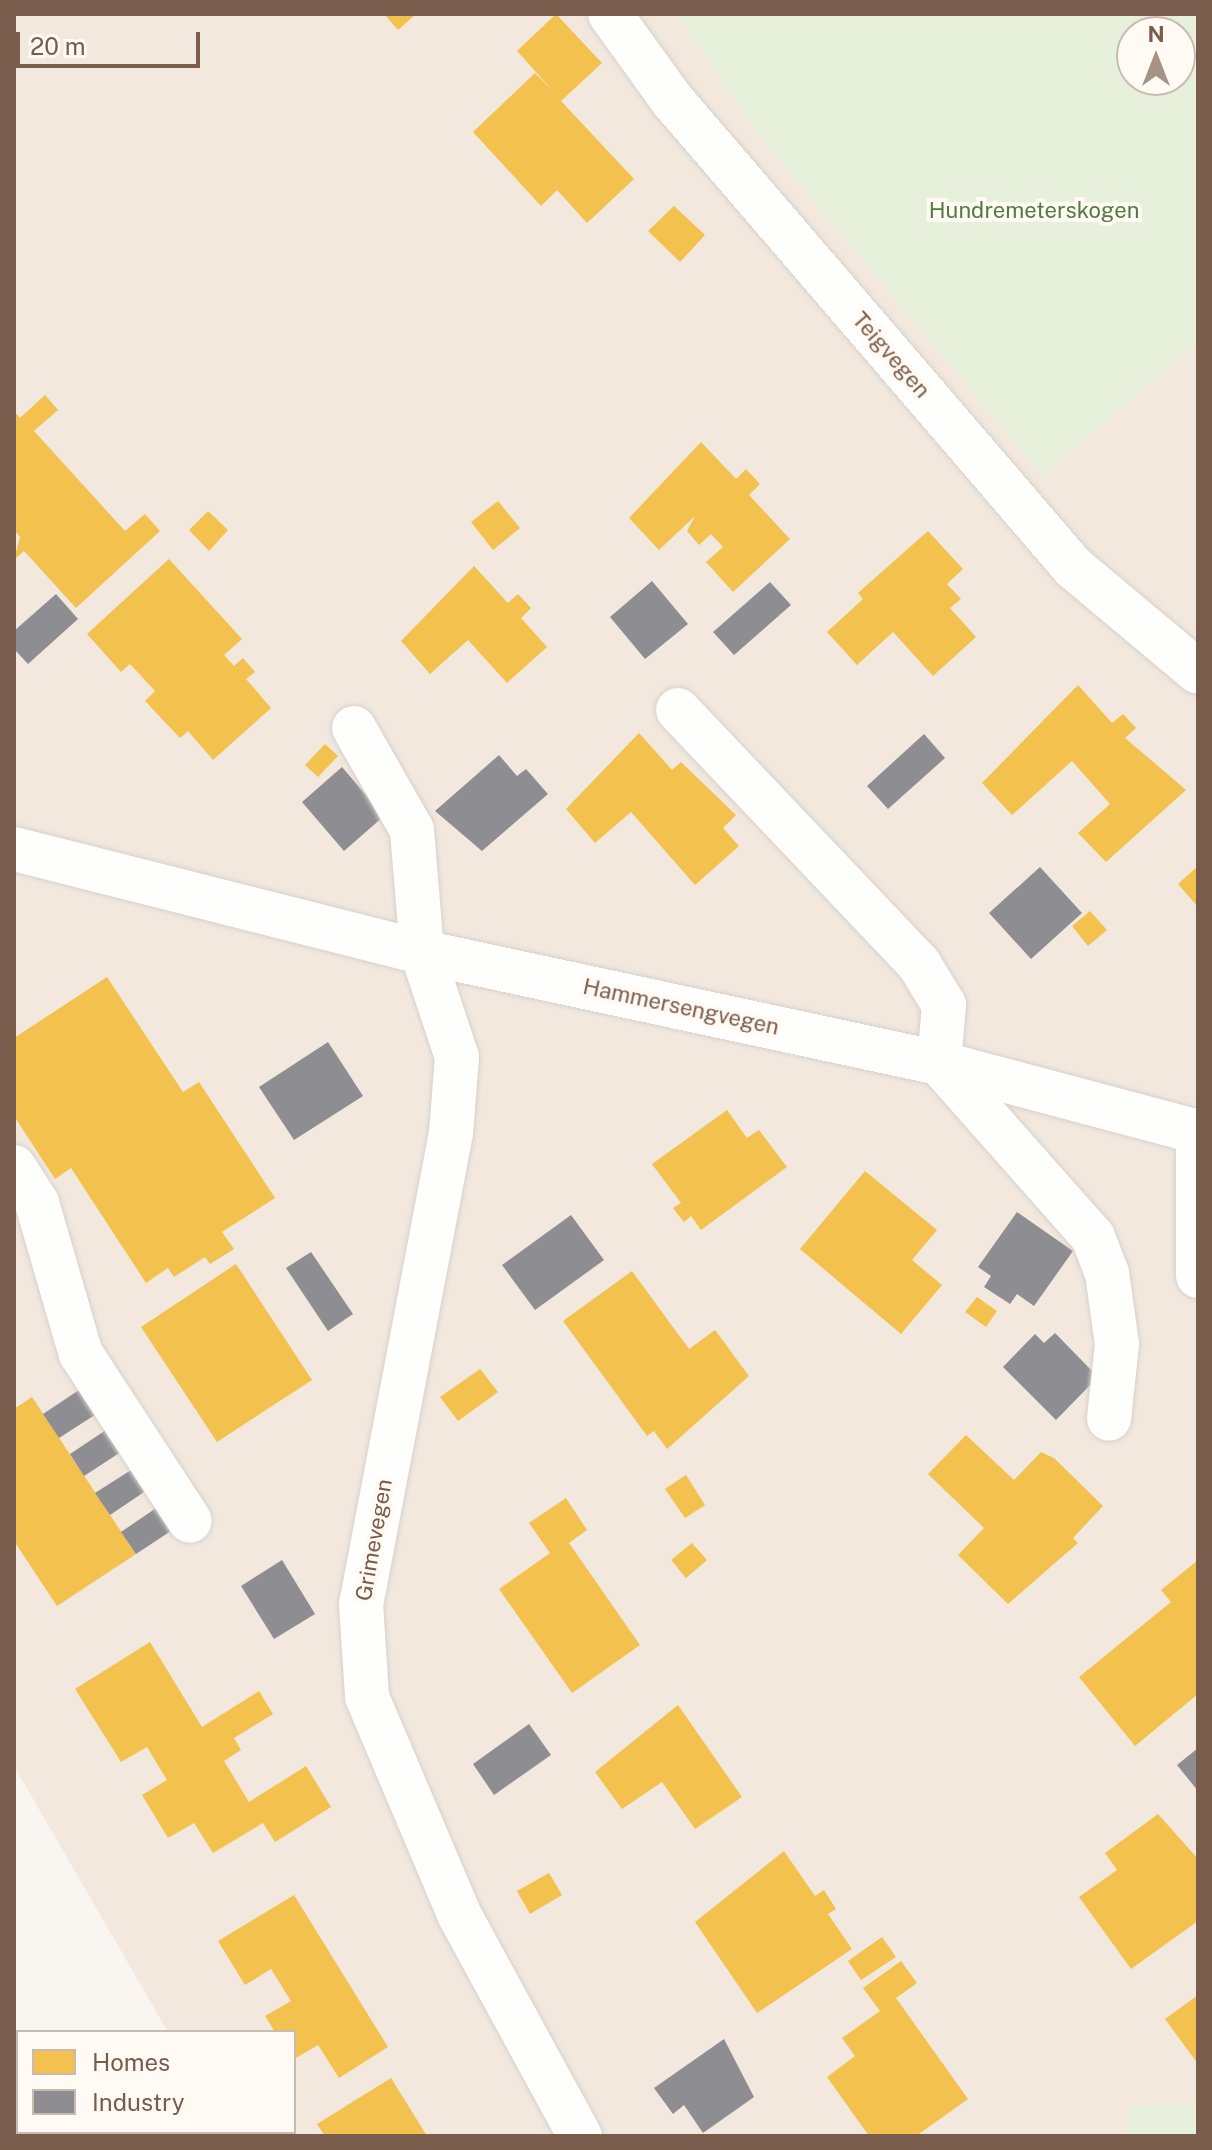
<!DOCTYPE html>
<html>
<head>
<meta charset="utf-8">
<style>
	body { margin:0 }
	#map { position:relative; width:1212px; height:2150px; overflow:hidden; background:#f9f5f0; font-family:"Public Sans",sans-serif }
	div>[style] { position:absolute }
	.residential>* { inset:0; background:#f2e8de }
	.green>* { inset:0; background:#e7f0db }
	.homes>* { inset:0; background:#f2c14e }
	.industry>* { inset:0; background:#8d8d92 }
	.roads { filter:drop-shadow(0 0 2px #d7d1cb) drop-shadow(0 0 2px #d7d1cb) }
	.minor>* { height:44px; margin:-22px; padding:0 22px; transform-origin:22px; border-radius:22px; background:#fefefd }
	span { translate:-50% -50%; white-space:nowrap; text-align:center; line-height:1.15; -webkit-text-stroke:8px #fffaf3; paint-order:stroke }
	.park-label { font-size:22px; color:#537a41 }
	.street-label { font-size:22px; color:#7a5c4d }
	.frame { position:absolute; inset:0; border:16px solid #7a5c4d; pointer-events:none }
	.legend { position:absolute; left:16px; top:2030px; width:280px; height:104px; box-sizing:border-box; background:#fffaf3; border:2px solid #cabbb1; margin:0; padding:10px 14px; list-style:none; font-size:24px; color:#7a5c4d }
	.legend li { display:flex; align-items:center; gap:16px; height:40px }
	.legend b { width:40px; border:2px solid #cabbb1 }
	.north { position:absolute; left:1116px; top:16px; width:80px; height:80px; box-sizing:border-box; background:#fffaf3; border:2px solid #cabbb1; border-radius:50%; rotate:0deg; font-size:22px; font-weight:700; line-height:32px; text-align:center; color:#7a5c4d }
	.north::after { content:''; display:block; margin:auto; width:28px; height:36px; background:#a69286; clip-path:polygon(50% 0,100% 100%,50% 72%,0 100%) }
	.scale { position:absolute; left:16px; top:32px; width:184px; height:36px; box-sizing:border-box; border:4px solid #7a5c4d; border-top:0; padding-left:10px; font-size:24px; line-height:28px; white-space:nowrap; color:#7a5c4d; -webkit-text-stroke:6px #fffaf3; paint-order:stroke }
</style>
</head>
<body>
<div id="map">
	<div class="residential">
		<i style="clip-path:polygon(14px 14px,677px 14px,758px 134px,1042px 475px,1198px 342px,1198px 2136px,229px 2136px,294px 2132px,294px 2032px,168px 2032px,14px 1766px)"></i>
		<i style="clip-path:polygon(14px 2068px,18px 2132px,43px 2136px,14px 2136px)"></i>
	</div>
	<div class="green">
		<i style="clip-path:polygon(evenodd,677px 14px,1198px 14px,1198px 342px,1042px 475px,758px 134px,677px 14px,1132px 32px,1180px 32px,1180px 80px,1132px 80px,1132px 32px)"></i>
		<i style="clip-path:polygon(1198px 2105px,1198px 2136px,1123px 2136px,1133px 2106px)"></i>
	</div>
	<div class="homes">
		<i style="clip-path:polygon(384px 14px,416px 14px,398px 30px)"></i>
		<i style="clip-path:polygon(556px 14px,602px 63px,561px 101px,634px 179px,587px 223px,557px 190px,541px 206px,473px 132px,535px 73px,553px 91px,517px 51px)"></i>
		<i style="clip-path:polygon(674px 206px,705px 235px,680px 262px,648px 231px)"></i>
		<i style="clip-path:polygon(45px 395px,58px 410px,34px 431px,125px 531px,145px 514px,160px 531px,76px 608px,24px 551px,14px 560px,20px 537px,14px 530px,14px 411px,20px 418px)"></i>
		<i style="clip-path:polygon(701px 442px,736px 479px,746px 469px,760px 484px,749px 495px,790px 539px,733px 592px,706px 562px,723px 547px,711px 534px,699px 545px,687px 531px,695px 516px,659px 550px,629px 518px)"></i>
		<i style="clip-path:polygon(498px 501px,520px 528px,493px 550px,471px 522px)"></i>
		<i style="clip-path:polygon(208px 511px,228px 530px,209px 551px,189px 530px)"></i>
		<i style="clip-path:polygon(928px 531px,963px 569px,947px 584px,961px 599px,950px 608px,976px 637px,933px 676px,893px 632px,857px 665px,827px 632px,863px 599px,858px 593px)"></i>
		<i style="clip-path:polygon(169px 559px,242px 639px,224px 655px,234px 666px,243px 658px,255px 672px,246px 679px,271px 708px,213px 760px,188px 731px,180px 738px,145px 701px,155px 691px,130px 664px,121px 672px,87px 634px)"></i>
		<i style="clip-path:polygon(474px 566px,508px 603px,518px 594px,531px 608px,521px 618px,547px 647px,507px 683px,468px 640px,430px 674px,401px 641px)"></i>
		<i style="clip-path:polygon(1078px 685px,1112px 723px,1123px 714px,1136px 728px,1125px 738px,1186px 790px,1106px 862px,1078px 833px,1110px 804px,1072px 761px,1012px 815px,982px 783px)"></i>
		<i style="clip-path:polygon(639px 733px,672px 770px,681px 762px,736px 815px,723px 828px,739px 846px,695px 885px,631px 812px,595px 843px,566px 809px)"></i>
		<i style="clip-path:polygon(325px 744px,338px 756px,318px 777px,305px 765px)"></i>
		<i style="clip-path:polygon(1198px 866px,1198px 907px,1178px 884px)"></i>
		<i style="clip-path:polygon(1090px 911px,1107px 930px,1088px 946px,1072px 926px)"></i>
		<i style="clip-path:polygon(107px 977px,183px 1092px,199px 1082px,275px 1198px,222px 1232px,234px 1249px,210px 1264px,205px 1257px,174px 1277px,168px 1268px,146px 1283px,71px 1168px,55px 1179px,14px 1116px,14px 1038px)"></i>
		<i style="clip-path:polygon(727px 1110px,747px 1138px,759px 1130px,787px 1167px,701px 1230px,691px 1216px,684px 1222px,673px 1208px,681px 1203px,652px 1164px)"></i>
		<i style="clip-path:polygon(865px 1171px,937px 1230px,912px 1260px,942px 1285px,901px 1334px,800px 1249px)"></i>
		<i style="clip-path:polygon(236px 1264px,312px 1380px,217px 1442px,141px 1327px)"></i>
		<i style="clip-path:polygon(632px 1271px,689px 1349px,715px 1330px,749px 1376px,667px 1449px,654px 1431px,647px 1436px,563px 1321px)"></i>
		<i style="clip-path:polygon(977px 1297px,997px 1311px,986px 1327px,965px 1312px)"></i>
		<i style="clip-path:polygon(480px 1369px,498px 1392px,458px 1421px,440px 1397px)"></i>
		<i style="clip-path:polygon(32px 1397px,136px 1554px,57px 1606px,14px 1541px,14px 1409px)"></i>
		<i style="clip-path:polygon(966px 1435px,1014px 1480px,1041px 1452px,1054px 1458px,1103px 1506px,1073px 1538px,1078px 1543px,1008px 1604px,958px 1555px,984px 1528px,928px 1474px)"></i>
		<i style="clip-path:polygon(686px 1475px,705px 1505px,685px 1518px,665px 1489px)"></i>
		<i style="clip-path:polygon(566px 1498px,587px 1530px,569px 1543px,640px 1645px,572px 1693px,499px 1589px,550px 1553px,529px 1523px)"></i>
		<i style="clip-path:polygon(692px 1543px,707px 1560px,686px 1578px,671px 1560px)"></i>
		<i style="clip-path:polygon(1198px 1560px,1198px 1694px,1135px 1746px,1079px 1677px,1171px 1602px,1161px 1590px)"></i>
		<i style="clip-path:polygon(150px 1642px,202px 1727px,259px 1691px,273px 1714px,234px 1738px,241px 1750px,224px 1761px,249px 1802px,306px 1766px,331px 1807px,275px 1842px,263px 1823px,213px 1853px,194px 1823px,168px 1838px,142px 1795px,167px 1780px,147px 1747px,121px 1762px,75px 1689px)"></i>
		<i style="clip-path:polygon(678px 1705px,742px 1797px,695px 1829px,662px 1782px,622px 1809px,595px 1772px)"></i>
		<i style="clip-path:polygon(1158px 1814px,1198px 1859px,1198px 1921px,1131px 1969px,1079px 1897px,1117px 1870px,1105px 1853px)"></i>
		<i style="clip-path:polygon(784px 1851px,815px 1896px,824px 1890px,836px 1909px,828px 1914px,852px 1949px,757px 2013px,695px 1922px)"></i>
		<i style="clip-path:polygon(549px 1873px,562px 1895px,530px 1914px,517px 1891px)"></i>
		<i style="clip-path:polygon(294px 1895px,388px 2047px,339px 2078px,318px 2045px,294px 2059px,294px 2032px,275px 2032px,265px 2016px,291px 2001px,271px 1969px,245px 1985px,218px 1941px)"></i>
		<i style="clip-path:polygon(882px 1937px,896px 1957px,861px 1980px,848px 1961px)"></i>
		<i style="clip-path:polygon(901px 1961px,917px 1983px,896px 1998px,968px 2099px,916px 2136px,869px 2136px,827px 2077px,855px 2056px,842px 2038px,880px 2011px,863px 1988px)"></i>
		<i style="clip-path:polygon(1198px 1995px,1198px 2064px,1165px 2019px)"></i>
		<i style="clip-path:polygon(391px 2078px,427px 2136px,325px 2136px,317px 2124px)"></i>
	</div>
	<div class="industry">
		<i style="clip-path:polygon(652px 581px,688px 624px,645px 659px,610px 617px)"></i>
		<i style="clip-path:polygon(770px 582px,791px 605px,734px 655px,713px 632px)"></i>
		<i style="clip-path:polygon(56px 594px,78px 619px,28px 664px,14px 649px,14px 631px)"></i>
		<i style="clip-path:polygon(924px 734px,945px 758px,888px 809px,867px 786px)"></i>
		<i style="clip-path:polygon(499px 755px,517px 776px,526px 769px,548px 794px,482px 851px,435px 811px)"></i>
		<i style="clip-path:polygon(342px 767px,384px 816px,344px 851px,302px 802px)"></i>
		<i style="clip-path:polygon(1040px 867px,1082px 913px,1031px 959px,989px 913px)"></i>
		<i style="clip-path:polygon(328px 1042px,363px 1096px,294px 1140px,259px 1087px)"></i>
		<i style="clip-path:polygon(1017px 1212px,1073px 1251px,1034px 1306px,1017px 1294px,1010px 1304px,984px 1287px,991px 1276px,978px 1267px)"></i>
		<i style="clip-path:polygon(571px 1215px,604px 1260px,535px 1310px,502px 1265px)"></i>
		<i style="clip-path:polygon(311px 1252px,353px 1314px,328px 1331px,286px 1268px)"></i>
		<i style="clip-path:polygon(1055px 1333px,1098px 1377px,1056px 1420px,1003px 1367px,1035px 1334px,1044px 1343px)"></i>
		<i style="clip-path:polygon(85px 1386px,101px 1411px,59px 1438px,43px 1414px)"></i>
		<i style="clip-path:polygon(112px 1426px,127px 1448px,84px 1476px,70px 1454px)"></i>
		<i style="clip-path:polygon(139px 1465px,153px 1486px,110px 1515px,95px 1493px)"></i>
		<i style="clip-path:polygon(162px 1504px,177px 1527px,136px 1554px,121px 1532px)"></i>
		<i style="clip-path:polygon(282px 1560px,315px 1614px,274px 1639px,241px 1586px)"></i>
		<i style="clip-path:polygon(529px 1724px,551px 1755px,494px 1795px,473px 1764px)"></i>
		<i style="clip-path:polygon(1198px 1748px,1198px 1791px,1177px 1765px)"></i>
		<i style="clip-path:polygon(724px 2039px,754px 2097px,703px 2133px,684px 2105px,673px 2114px,654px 2088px)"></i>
	</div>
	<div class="roads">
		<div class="minor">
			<i style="left:610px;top:14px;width:106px;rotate:54.2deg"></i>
			<i style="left:672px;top:100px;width:616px;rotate:49.35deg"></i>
			<i style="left:1073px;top:567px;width:163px;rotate:40deg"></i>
			<i style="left:678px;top:710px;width:350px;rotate:46.5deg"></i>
			<i style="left:919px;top:964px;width:48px;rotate:58.6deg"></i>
			<i style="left:944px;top:1005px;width:58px;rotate:94.9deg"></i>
			<i style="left:939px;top:1063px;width:232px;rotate:48.5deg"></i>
			<i style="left:1093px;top:1237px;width:39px;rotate:69deg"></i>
			<i style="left:1107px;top:1273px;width:72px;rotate:82deg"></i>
			<i style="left:1117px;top:1344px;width:75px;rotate:96.1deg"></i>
			<i style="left:354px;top:728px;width:117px;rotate:60.4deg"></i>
			<i style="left:412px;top:830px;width:122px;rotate:85.3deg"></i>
			<i style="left:422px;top:952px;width:111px;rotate:71.6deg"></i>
			<i style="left:457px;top:1057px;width:76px;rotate:94.5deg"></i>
			<i style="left:451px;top:1133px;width:479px;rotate:100.8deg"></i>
			<i style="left:361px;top:1603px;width:94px;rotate:86.3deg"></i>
			<i style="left:367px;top:1697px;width:238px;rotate:67deg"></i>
			<i style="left:460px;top:1916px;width:251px;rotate:61.4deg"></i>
			<i style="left:14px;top:849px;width:421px;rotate:14.2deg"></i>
			<i style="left:422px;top:952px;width:529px;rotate:12.12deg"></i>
			<i style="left:939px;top:1063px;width:268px;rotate:14.9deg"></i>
			<i style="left:1198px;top:1144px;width:132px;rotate:90deg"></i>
			<i style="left:14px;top:1167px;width:43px;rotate:57.4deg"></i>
			<i style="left:37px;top:1203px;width:157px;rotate:73.8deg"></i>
			<i style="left:81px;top:1354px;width:199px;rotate:56.9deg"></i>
		</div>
	</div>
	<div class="park-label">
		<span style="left:1034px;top:211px">Hundremeterskogen</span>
	</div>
	<div class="street-label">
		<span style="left:891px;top:355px;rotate:49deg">Teigvegen</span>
		<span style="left:681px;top:1007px;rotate:12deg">Hammersengvegen</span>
		<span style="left:374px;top:1540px;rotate:-80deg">Grimevegen</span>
	</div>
	<div class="frame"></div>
	<ul class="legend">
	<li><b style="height:22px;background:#f2c14e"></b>Homes</li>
	<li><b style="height:22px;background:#8d8d92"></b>Industry</li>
	</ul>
	<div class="north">N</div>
	<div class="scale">20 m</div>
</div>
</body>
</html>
